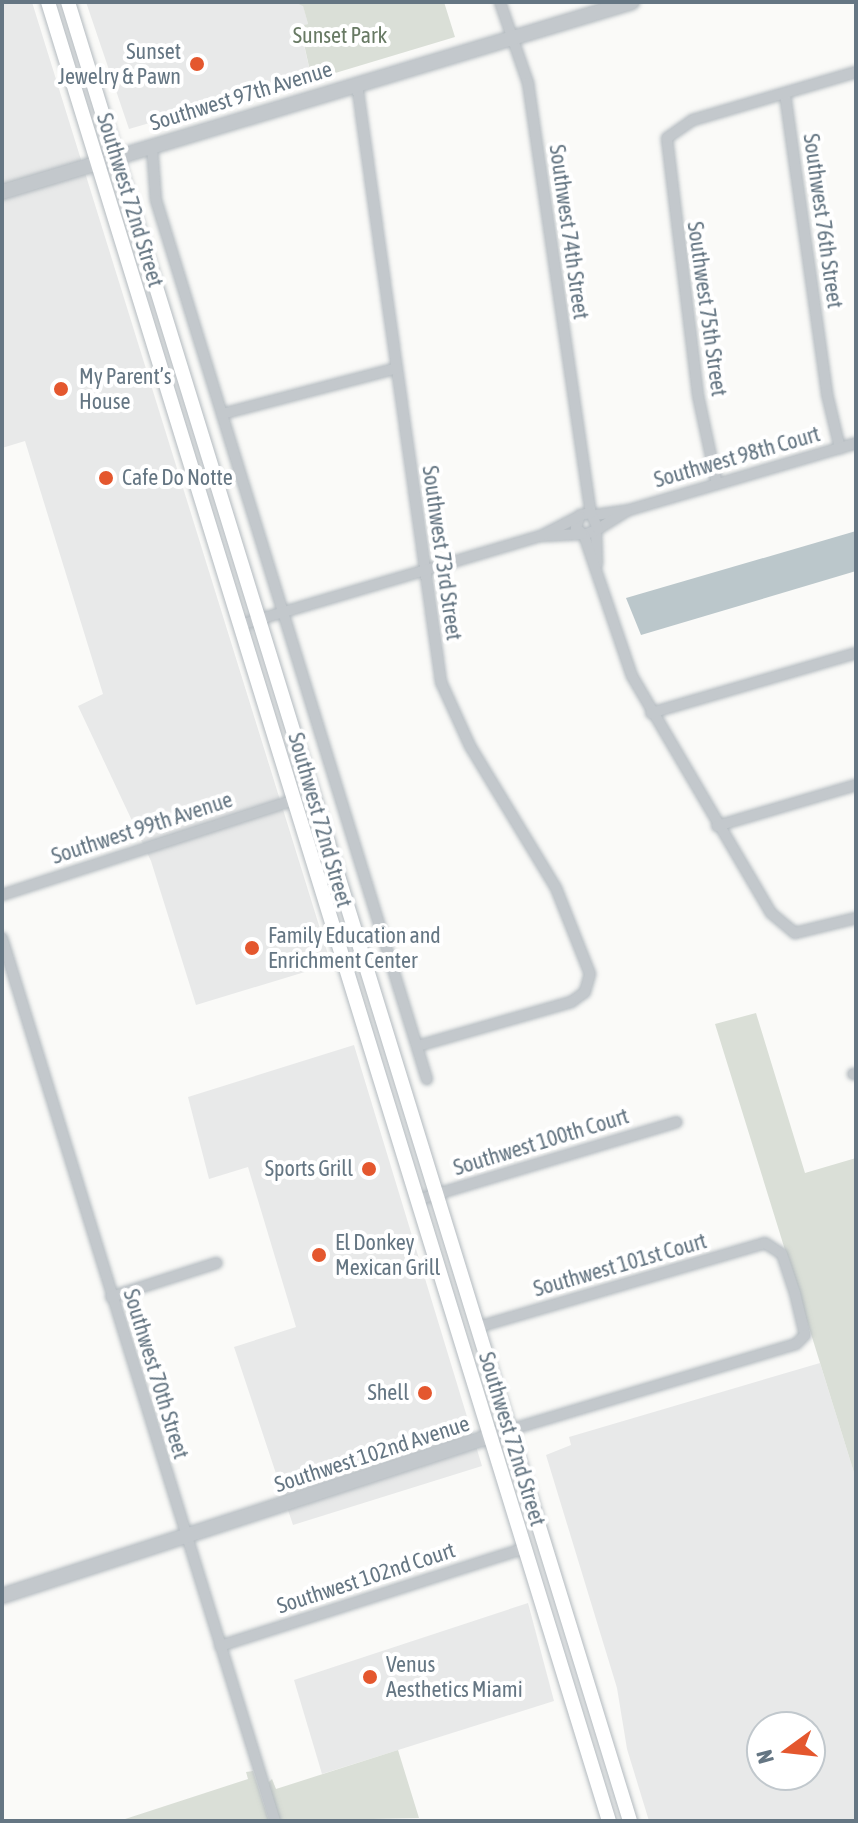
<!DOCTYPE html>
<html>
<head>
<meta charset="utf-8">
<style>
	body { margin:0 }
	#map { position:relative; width:858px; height:1823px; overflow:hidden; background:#fafaf8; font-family:"Asap Condensed",sans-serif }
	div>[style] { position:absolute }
	.built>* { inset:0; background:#e8e9e9 }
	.green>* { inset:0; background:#dadfd7 }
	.water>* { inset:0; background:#bbc7cb }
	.roads { filter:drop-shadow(0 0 2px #b3babf) drop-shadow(0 0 2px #b3babf) }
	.minor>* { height:10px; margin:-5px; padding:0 5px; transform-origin:5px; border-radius:5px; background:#c3c8cc }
	.tertiary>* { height:14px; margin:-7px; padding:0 7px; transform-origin:7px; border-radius:7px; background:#c3c8cc }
	.secondary>* { height:14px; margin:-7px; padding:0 7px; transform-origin:7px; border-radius:7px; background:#fff }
	.dots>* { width:22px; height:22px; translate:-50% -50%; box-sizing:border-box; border:4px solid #fff; border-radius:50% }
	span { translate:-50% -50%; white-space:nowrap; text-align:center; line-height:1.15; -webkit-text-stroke:8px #fff; paint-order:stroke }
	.park-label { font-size:22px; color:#687a64 }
	.poi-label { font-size:22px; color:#657683 }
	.right { translate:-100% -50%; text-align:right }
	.left { translate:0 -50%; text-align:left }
	.street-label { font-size:22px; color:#657683 }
	.frame { position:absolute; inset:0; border:4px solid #657683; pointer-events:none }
	.north { position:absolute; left:746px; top:1711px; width:80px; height:80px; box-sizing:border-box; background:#fff; border:2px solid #c1c8cd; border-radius:50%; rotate:255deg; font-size:22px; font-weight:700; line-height:32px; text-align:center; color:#657683 }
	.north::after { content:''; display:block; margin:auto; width:28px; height:36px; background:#e4572e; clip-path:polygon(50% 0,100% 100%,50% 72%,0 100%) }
</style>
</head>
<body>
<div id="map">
	<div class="built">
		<i style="clip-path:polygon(2px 2px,32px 2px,331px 964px,196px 1005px,151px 861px,78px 706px,103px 694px,25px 441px,2px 448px)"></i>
		<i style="clip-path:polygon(86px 2px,294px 2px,303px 5px,308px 24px,300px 27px,311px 76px,129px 129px)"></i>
		<i style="clip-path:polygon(354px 1045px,482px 1466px,293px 1525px,234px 1347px,296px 1327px,248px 1167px,209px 1179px,188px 1097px)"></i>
		<i style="clip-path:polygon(evenodd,820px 1363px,856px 1479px,856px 1821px,649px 1821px,627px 1749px,617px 1688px,546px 1455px,571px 1445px,569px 1437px,820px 1363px,762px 1727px,810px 1727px,810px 1775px,762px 1775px,762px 1727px)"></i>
		<i style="clip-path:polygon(528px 1603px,554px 1701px,322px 1774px,294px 1680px)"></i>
	</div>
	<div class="green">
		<i style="clip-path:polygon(294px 2px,444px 2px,455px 37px,312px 80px,300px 26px,308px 24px,303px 6px)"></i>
		<i style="clip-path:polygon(756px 1013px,805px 1173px,856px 1158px,856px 1479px,715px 1024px)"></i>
		<i style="clip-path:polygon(398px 1750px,419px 1818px,280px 1821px,268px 1783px,272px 1779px,276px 1789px)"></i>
		<i style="clip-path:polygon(253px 1771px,269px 1821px,119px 1821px,248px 1779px,246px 1772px)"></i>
	</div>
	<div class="water">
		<i style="clip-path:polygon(856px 531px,856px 571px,641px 635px,626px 598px)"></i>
	</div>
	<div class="roads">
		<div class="minor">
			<i style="left:500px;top:2px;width:86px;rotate:70.9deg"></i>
			<i style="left:528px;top:83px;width:435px;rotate:81.7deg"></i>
			<i style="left:357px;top:84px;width:604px;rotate:82deg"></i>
			<i style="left:441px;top:682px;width:70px;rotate:65.6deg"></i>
			<i style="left:470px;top:746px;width:166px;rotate:58.8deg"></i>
			<i style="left:556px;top:888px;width:92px;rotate:68.4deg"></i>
			<i style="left:590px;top:974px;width:19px;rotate:106deg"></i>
			<i style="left:585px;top:992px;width:17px;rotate:144deg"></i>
			<i style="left:571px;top:1002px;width:159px;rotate:164deg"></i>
			<i style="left:785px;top:94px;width:303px;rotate:82deg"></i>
			<i style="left:827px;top:394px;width:56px;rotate:76.5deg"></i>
			<i style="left:152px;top:146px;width:54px;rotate:85.8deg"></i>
			<i style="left:156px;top:200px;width:920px;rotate:72.87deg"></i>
			<i style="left:222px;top:414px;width:181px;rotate:-14.7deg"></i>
			<i style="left:717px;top:484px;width:91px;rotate:-102.1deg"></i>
			<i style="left:698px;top:395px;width:259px;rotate:-96.9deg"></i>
			<i style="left:667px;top:138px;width:32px;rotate:-35deg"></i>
			<i style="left:693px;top:120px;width:170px;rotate:-16.4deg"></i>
			<i style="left:595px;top:515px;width:34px;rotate:-8deg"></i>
			<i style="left:629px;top:510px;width:237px;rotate:-16.4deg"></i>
			<i style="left:598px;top:529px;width:34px;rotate:-32deg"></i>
			<i style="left:596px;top:532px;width:32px;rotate:88deg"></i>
			<i style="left:584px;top:535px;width:15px;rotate:-23deg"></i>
			<i style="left:598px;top:529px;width:17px;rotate:-114deg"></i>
			<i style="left:591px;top:513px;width:11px;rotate:170deg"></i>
			<i style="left:580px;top:515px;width:14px;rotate:107deg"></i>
			<i style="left:576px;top:528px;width:11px;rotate:41deg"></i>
			<i style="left:584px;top:535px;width:149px;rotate:71.2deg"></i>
			<i style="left:632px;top:676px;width:275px;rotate:59.6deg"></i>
			<i style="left:771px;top:913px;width:31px;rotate:40deg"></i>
			<i style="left:795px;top:933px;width:63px;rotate:-13.8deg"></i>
			<i style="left:543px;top:536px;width:39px;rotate:-3deg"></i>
			<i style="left:240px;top:625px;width:314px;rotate:-16.5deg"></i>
			<i style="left:541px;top:536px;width:42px;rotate:-27.2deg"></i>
			<i style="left:651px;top:713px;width:214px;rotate:-16.3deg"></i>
			<i style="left:717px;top:826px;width:145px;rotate:-16.4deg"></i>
			<i style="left:2px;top:895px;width:307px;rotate:-18deg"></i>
			<i style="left:2px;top:938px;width:924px;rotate:72.82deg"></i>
			<i style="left:853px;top:1074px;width:3px"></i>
			<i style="left:417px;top:1200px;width:271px;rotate:-16.7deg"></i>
			<i style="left:111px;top:1297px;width:111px;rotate:-17.8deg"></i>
			<i style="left:478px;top:1327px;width:299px;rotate:-16.3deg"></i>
			<i style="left:765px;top:1243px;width:20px;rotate:33deg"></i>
			<i style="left:782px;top:1254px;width:41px;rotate:71.6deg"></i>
			<i style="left:795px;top:1293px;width:43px;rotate:76.6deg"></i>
			<i style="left:805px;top:1335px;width:13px;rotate:135deg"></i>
			<i style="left:796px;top:1344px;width:300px;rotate:163.3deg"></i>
			<i style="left:220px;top:1646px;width:320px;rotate:-17.8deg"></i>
		</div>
		<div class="tertiary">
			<i style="left:2px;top:192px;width:658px;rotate:-16.78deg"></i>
			<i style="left:2px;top:1596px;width:533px;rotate:-18.13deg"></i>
		</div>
		<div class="secondary">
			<i style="left:48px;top:2px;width:1904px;rotate:72.86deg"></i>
			<i style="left:68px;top:2px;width:1904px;rotate:72.83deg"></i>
		</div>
	</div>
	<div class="dots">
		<i style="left:197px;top:64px;background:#e4572e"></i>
		<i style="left:61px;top:389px;background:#e4572e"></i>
		<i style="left:106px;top:478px;background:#e4572e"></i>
		<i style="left:252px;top:948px;background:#e4572e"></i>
		<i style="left:369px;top:1169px;background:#e4572e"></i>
		<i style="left:319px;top:1255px;background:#e4572e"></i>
		<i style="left:425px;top:1393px;background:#e4572e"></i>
		<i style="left:370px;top:1677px;background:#e4572e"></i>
	</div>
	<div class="park-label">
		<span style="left:340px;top:36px">Sunset Park</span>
	</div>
	<div class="poi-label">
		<span class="right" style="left:181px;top:64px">Sunset<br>Jewelry &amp; Pawn</span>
		<span class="left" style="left:79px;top:389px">My Parent’s<br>House</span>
		<span class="left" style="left:122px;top:478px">Cafe Do Notte</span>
		<span class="left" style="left:268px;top:948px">Family Education and<br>Enrichment Center</span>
		<span class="right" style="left:353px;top:1169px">Sports Grill</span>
		<span class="left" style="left:335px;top:1255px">El Donkey<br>Mexican Grill</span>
		<span class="right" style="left:409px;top:1393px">Shell</span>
		<span class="left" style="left:386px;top:1677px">Venus<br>Aesthetics Miami</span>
	</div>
	<div class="street-label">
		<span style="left:241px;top:96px;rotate:-17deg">Southwest 97th Avenue</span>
		<span style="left:130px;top:200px;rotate:73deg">Southwest 72nd Street</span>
		<span style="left:823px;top:221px;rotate:82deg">Southwest 76th Street</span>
		<span style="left:569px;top:232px;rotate:82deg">Southwest 74th Street</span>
		<span style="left:707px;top:309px;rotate:82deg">Southwest 75th Street</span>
		<span style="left:737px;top:457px;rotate:-16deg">Southwest 98th Court</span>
		<span style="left:442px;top:553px;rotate:82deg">Southwest 73rd Street</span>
		<span style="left:320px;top:820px;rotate:74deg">Southwest 72nd Street</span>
		<span style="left:142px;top:828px;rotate:-18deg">Southwest 99th Avenue</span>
		<span style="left:541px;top:1142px;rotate:-17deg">Southwest 100th Court</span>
		<span style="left:620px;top:1265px;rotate:-16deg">Southwest 101st Court</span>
		<span style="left:156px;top:1374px;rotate:73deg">Southwest 70th Street</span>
		<span style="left:512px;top:1439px;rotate:73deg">Southwest 72nd Street</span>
		<span style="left:372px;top:1454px;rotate:-18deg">Southwest 102nd Avenue</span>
		<span style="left:366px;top:1578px;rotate:-18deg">Southwest 102nd Court</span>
	</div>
	<div class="frame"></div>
	<div class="north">N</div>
</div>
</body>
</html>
